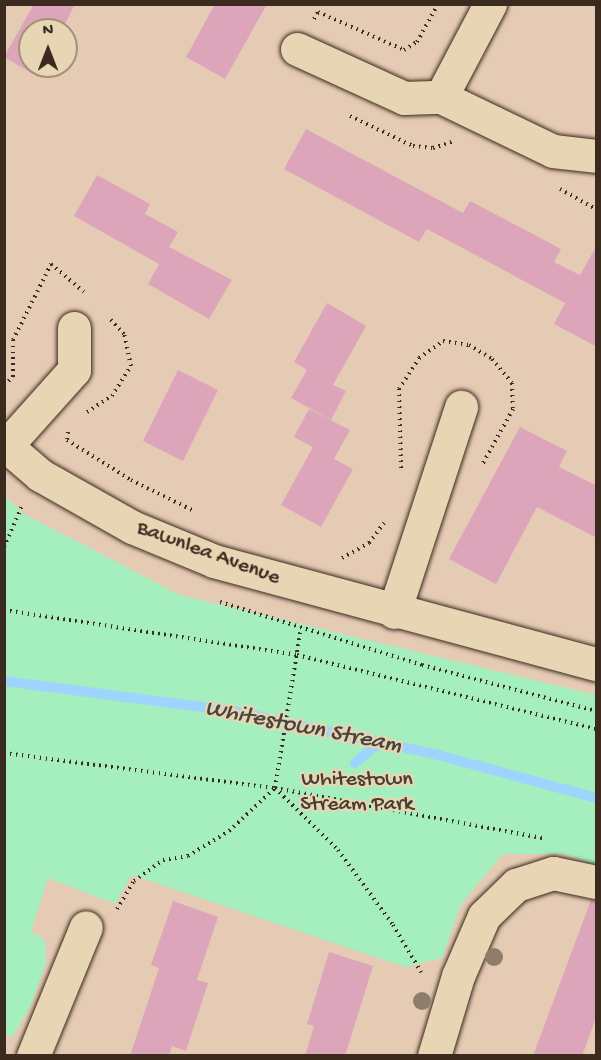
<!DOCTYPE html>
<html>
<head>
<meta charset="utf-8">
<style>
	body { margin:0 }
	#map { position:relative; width:601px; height:1060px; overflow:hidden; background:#e6cbb4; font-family:"Gochi Hand",sans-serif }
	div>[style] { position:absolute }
	.green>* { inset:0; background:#a5efbe }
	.stream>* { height:10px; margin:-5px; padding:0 5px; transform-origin:5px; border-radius:5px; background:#9ed4fd }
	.building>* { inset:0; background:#dca5b9 }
	.path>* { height:4px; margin-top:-2px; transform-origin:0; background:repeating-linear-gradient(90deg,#3b2a1e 0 1.5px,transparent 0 6px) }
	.roads { filter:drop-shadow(0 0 2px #3b2a1e) drop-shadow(0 0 2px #3b2a1e) }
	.street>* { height:33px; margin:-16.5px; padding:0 16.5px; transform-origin:16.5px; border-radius:16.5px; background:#e8d5b3 }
	.trees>* { width:18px; height:18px; margin:-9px; border-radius:50%; background:#8e7d6a }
	span { translate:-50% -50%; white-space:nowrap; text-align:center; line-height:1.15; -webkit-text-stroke:4.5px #e8d5b3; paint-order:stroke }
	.street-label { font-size:22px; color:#3b2a1e }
	.park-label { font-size:22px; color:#463e2e }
	.water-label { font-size:24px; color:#4a443f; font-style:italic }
	.frame { position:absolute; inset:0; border:6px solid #3b2a1e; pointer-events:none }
	.north { position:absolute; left:18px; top:18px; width:60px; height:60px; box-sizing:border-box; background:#e8d5b3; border:2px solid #a39177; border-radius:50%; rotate:0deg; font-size:16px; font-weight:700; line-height:24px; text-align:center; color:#3b2a1e }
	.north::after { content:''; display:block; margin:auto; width:21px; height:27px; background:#3b2a1e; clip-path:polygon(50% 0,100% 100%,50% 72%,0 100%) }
</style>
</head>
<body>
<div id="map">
	<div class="green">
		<i style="clip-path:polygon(5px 496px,24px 514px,180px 595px,596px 695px,596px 865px,566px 854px,503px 854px,461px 904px,442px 958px,405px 967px,132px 875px,115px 904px,48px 878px,31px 931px,45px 940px,46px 963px,30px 1007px,13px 1036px,5px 1036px)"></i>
	</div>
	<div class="stream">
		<i style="left:4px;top:681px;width:236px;rotate:7.5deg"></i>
		<i style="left:238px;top:712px;width:205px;rotate:12.1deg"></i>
		<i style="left:438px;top:755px;width:164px;rotate:15.2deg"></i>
		<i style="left:355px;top:763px;width:33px;rotate:-40deg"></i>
	</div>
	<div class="building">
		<i style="clip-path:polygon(34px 4px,75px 4px,62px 30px,30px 30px,30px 66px,44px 66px,38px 77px,4px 57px)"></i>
		<i style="clip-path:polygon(215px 4px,267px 4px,225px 79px,186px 57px)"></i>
		<i style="clip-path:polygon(306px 129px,463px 213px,470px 201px,531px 233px,561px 249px,554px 262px,580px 275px,597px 245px,597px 347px,554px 324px,565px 303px,427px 229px,419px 242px,284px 169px)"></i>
		<i style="clip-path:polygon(97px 175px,150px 204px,145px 214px,178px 232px,169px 247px,232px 280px,209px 319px,148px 284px,159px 264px,74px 216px)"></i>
		<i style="clip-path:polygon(327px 303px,366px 326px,333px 385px,346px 391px,331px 420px,291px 398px,307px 370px,294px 362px)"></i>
		<i style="clip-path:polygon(178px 370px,218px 390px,183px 461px,143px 441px)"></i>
		<i style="clip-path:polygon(309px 409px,350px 430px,334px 459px,353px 469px,321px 527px,281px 505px,313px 447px,294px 437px)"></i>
		<i style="clip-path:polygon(520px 427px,567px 451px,559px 467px,597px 486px,597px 538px,537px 507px,496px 584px,449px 559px)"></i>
		<i style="clip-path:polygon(591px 900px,597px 900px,597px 1015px,582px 1056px,533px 1056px)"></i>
		<i style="clip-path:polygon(173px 901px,218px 917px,197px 980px,208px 983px,186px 1051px,172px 1046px,169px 1056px,130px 1056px,159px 968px,151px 965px)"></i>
		<i style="clip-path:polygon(329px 952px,373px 966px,345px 1056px,305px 1056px,314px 1026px,307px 1024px)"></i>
	</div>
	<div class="path">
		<i style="left:314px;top:19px;width:8px;rotate:-60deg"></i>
		<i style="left:318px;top:12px;width:94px;rotate:23.8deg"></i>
		<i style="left:404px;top:50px;width:15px;rotate:-32deg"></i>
		<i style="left:417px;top:42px;width:43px;rotate:-61.1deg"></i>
		<i style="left:350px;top:116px;width:70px;rotate:25.5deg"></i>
		<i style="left:413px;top:146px;width:20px;rotate:6deg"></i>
		<i style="left:433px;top:148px;width:20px;rotate:-18deg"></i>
		<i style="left:560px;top:189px;width:41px;rotate:29.1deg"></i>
		<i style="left:4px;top:385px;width:12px;rotate:-42deg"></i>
		<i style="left:13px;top:377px;width:37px;rotate:-90deg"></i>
		<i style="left:13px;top:340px;width:85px;rotate:-63.4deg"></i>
		<i style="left:51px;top:264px;width:43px;rotate:40.3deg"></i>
		<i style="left:87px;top:412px;width:30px;rotate:-33deg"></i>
		<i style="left:112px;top:396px;width:36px;rotate:-58deg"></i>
		<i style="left:131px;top:366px;width:33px;rotate:-102deg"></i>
		<i style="left:124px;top:334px;width:21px;rotate:-133deg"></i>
		<i style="left:68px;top:432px;width:8px;rotate:97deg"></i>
		<i style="left:67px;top:440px;width:75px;rotate:32deg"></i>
		<i style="left:131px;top:480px;width:70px;rotate:26.2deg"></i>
		<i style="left:401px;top:468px;width:79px;rotate:-91.5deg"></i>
		<i style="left:399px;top:389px;width:37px;rotate:-57deg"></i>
		<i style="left:419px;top:358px;width:29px;rotate:-35deg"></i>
		<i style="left:443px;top:341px;width:26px;rotate:9deg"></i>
		<i style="left:469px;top:345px;width:27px;rotate:31deg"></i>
		<i style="left:492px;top:359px;width:31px;rotate:50deg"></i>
		<i style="left:512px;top:383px;width:26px;rotate:88deg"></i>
		<i style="left:513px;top:409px;width:64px;rotate:119deg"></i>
		<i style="left:4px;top:547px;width:45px;rotate:-66.3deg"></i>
		<i style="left:342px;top:558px;width:31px;rotate:-29deg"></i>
		<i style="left:369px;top:543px;width:25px;rotate:-53deg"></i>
		<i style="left:220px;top:602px;width:212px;rotate:17.3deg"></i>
		<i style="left:422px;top:665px;width:180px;rotate:14.8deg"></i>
		<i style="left:4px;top:610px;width:296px;rotate:8.7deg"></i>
		<i style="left:297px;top:655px;width:308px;rotate:13.9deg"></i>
		<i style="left:4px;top:753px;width:273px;rotate:7.4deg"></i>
		<i style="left:275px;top:788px;width:273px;rotate:10.6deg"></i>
		<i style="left:275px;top:788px;width:88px;rotate:44.5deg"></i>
		<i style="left:338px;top:850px;width:93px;rotate:53.7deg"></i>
		<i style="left:393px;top:925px;width:55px;rotate:59.2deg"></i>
		<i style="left:117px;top:909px;width:33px;rotate:-59deg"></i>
		<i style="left:134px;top:881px;width:36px;rotate:-36deg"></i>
		<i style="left:163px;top:860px;width:25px;rotate:-9deg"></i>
		<i style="left:188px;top:856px;width:48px;rotate:-31.4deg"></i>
		<i style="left:229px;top:831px;width:63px;rotate:-43.1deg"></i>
		<i style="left:275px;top:788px;width:162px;rotate:-80.8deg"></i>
	</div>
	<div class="roads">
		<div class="street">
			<i style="left:297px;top:49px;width:118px;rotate:24.6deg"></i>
			<i style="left:404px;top:98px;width:37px;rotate:-2deg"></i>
			<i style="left:441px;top:97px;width:105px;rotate:-62.2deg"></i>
			<i style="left:441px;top:97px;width:124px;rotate:25.7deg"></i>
			<i style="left:553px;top:151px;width:43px;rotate:6.6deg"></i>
			<i style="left:4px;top:444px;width:48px;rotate:40.7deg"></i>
			<i style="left:40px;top:475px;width:106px;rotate:29.5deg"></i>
			<i style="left:132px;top:527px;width:89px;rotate:22.5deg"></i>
			<i style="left:214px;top:561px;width:396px;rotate:15.1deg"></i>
			<i style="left:6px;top:446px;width:102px;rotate:-48.2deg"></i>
			<i style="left:74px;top:370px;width:42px;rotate:-90deg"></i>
			<i style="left:394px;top:612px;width:216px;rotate:-71.9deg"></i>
			<i style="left:33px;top:1056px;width:139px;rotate:-67.7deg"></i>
			<i style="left:434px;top:1056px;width:84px;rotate:-73.3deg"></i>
			<i style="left:458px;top:976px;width:65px;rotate:-66.6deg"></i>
			<i style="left:484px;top:916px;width:45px;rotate:-44.1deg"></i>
			<i style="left:516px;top:885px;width:39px;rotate:-18deg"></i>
			<i style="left:553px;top:873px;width:44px;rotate:11.8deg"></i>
		</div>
	</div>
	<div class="trees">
		<i style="left:494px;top:957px"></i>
		<i style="left:422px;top:1001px"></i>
	</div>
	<div class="street-label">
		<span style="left:208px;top:554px;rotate:20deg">Bawnlea Avenue</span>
	</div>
	<div class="park-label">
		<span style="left:357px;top:793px">Whitestown<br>Stream Park</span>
	</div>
	<div class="water-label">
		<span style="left:303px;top:728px;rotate:11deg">Whitestown Stream</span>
	</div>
	<div class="frame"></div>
	<div class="north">N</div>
</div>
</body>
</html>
